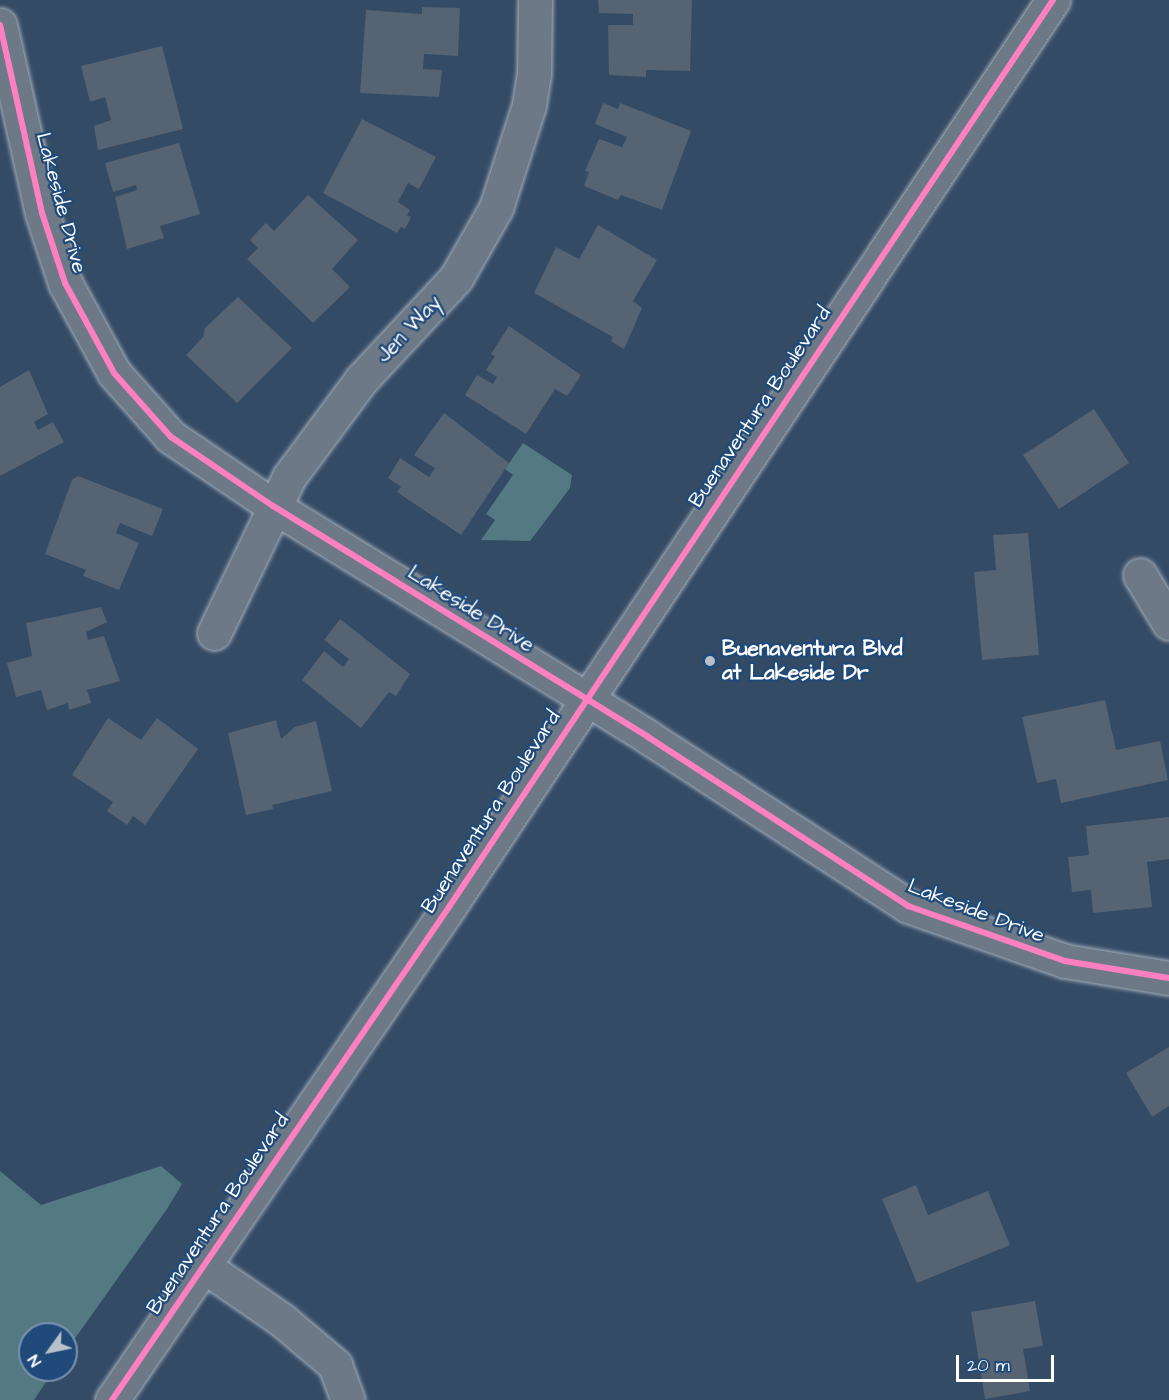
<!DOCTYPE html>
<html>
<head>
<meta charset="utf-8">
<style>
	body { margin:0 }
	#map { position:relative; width:1169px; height:1400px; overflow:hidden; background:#344b65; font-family:"Architects Daughter",sans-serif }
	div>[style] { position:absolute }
	.green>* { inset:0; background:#537982 }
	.building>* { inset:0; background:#566372 }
	.roads { filter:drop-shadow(0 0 2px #a4aeba) drop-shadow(0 0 2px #a4aeba) }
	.street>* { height:33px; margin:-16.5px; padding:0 16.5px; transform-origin:16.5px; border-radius:16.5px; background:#6d7986 }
	.secondary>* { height:33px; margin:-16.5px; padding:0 16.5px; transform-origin:16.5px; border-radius:16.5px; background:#6d7986 }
	.cycleway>* { height:6px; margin:-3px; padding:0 3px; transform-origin:3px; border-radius:3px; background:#ff80c0 }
	.dots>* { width:16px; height:16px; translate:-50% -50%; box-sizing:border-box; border:3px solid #1f4a7a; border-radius:50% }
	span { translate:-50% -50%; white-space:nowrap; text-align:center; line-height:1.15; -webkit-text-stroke:4.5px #1f4a7a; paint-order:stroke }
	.street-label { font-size:21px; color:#fff }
	.poi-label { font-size:21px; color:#fff; font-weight:700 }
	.left { translate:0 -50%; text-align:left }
	.north { position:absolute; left:18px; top:1322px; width:60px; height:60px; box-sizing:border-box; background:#1f4a7a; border:2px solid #7992af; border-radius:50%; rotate:237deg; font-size:16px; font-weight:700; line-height:24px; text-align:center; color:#fff }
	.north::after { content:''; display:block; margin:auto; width:21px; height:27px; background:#b8c0c9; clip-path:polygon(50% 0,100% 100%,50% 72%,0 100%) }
	.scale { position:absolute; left:956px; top:1355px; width:98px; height:27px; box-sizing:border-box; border:3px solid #fff; border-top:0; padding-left:8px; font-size:18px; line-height:21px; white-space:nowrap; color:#fff; -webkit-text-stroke:4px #1f4a7a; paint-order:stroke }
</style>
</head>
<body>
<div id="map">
	<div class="green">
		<i style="clip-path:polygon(523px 443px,572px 475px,570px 488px,530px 541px,481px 540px,495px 520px,486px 514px,513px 475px,505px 469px)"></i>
		<i style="clip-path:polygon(161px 1166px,182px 1184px,167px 1209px,66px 1351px,66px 1334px,30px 1334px,30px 1370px,54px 1370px,34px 1400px,0 1400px,0 1171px,41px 1205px)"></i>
	</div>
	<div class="building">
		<i style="clip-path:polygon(598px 0,692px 0,690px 71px,646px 70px,646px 77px,609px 75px,608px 25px,633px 25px,633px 14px,599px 13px)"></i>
		<i style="clip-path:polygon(422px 7px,460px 8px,458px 56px,424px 54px,423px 69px,442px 70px,439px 97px,360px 93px,366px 10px,422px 14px)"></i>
		<i style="clip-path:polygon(162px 46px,183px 129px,98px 150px,94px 126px,111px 120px,105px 97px,90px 102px,81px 66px)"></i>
		<i style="clip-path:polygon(603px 103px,618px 109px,620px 103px,691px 131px,662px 210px,621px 195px,618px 200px,584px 186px,589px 172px,585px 171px,599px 139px,622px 147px,627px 137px,595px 124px)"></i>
		<i style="clip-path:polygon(362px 119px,436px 157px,419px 189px,408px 183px,398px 202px,410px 210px,407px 215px,411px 217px,405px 229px,401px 227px,397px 233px,323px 193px)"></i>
		<i style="clip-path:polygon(179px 143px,200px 214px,160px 226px,164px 238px,127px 249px,115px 197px,137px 190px,136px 185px,113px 192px,105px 163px)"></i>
		<i style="clip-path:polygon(308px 195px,358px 240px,332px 269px,350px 287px,313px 323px,247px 259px,258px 248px,250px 240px,258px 231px,266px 223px,274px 231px)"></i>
		<i style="clip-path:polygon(598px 225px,657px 260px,633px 301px,642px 308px,624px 349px,611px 341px,613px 337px,534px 293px,556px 247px,579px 259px)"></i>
		<i style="clip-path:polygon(238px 297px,292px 348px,237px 403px,186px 355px,203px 337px,205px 328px)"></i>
		<i style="clip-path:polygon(509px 326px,581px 375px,567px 396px,555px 389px,526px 434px,465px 395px,477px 375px,493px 384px,497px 377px,486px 370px,495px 356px,491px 354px)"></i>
		<i style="clip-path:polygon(29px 370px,48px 414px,34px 422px,38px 430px,53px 422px,64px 442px,0 476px,0 387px)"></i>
		<i style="clip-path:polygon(1094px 409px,1129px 463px,1059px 509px,1023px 455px)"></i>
		<i style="clip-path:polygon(444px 413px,509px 463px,461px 535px,397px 492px,401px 487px,388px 478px,400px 458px,429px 477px,435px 468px,414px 455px)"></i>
		<i style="clip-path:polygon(78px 476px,163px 509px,152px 536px,120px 523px,116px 533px,139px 543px,119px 590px,83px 576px,86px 570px,45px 554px,72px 480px)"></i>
		<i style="clip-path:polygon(1028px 533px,1039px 655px,982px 660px,974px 572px,996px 570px,993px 535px)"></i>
		<i style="clip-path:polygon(101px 607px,107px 622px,86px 632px,88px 640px,104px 636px,120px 681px,87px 690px,91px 703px,69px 710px,68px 703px,47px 710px,41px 690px,16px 697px,7px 663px,32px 656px,26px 623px)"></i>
		<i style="clip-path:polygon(340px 619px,410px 674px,396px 696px,389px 692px,361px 728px,302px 680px,324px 651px,343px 667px,349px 659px,324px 640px)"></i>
		<i style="clip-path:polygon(1105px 700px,1116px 750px,1160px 741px,1168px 780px,1061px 803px,1056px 779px,1037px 783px,1022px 717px)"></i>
		<i style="clip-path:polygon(108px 718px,141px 740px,157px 718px,198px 749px,145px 825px,133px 816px,127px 825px,107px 811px,113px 802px,72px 775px)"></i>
		<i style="clip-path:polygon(276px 720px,281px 739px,295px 727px,316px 721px,332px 791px,272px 805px,273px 809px,246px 815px,228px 733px)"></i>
		<i style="clip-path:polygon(1169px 817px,1169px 859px,1147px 862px,1152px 907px,1093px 913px,1091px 890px,1072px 892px,1068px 857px,1089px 855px,1086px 826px)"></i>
		<i style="clip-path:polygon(1169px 1047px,1169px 1106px,1152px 1117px,1126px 1073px)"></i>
		<i style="clip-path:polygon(916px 1185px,928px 1215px,988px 1191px,1010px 1245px,917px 1283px,882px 1199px)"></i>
		<i style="clip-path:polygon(1035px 1301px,1043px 1346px,1023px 1349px,1030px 1391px,985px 1399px,971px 1312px)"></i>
	</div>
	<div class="roads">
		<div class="street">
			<i style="left:0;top:25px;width:193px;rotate:77.4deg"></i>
			<i style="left:42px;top:213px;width:74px;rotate:71.8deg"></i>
			<i style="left:65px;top:283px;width:102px;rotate:61.4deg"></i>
			<i style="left:114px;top:373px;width:86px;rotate:48.3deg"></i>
			<i style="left:171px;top:437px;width:123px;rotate:34.1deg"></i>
			<i style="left:273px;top:506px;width:440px;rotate:31.6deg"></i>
			<i style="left:648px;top:737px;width:310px;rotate:33deg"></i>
			<i style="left:908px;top:906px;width:166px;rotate:19.3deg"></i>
			<i style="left:1065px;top:961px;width:105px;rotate:9.3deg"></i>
			<i style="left:1140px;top:575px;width:56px;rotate:58.9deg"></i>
			<i style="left:214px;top:633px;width:173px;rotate:-64.3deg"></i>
			<i style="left:289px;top:477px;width:121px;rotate:-53.4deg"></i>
			<i style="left:361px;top:380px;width:139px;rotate:-47deg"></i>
			<i style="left:456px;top:278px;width:81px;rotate:-60.3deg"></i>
			<i style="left:496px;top:208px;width:108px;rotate:-72.2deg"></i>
			<i style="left:529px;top:105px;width:31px;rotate:-81deg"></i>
			<i style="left:534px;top:74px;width:74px;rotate:-89.2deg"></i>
			<i style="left:205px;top:1267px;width:93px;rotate:34.5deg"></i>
			<i style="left:282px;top:1320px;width:70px;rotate:40.3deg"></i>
			<i style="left:335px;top:1365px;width:37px;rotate:70deg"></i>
		</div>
		<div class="secondary">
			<i style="left:112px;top:1400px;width:597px;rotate:-55.64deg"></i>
			<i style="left:449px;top:907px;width:1090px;rotate:-56.34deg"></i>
		</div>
	</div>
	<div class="cycleway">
		<i style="left:0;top:25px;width:193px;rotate:77.4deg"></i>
		<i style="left:42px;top:213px;width:74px;rotate:71.8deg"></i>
		<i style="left:65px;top:283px;width:102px;rotate:61.4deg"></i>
		<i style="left:114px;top:373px;width:86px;rotate:48.3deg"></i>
		<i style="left:171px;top:437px;width:123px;rotate:34.1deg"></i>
		<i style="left:273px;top:506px;width:440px;rotate:31.6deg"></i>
		<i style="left:648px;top:737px;width:310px;rotate:33deg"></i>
		<i style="left:908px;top:906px;width:166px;rotate:19.3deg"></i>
		<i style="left:1065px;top:961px;width:105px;rotate:9.3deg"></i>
		<i style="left:112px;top:1400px;width:597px;rotate:-55.64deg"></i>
		<i style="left:449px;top:907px;width:1090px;rotate:-56.34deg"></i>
	</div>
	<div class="dots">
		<i style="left:710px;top:661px;background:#b8c0c9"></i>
	</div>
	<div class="street-label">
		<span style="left:61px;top:203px;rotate:75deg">Lakeside Drive</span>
		<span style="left:409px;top:329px;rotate:-47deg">Jen Way</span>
		<span style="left:760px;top:407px;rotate:-56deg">Buenaventura Boulevard</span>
		<span style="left:471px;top:609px;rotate:32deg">Lakeside Drive</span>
		<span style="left:491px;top:812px;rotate:-57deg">Buenaventura Boulevard</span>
		<span style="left:976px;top:911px;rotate:21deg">Lakeside Drive</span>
		<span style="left:218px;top:1214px;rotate:-56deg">Buenaventura Boulevard</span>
	</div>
	<div class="poi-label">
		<span class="left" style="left:722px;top:661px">Buenaventura Blvd<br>at Lakeside Dr</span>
	</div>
	<div class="north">N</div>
	<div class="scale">20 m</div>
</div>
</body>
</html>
